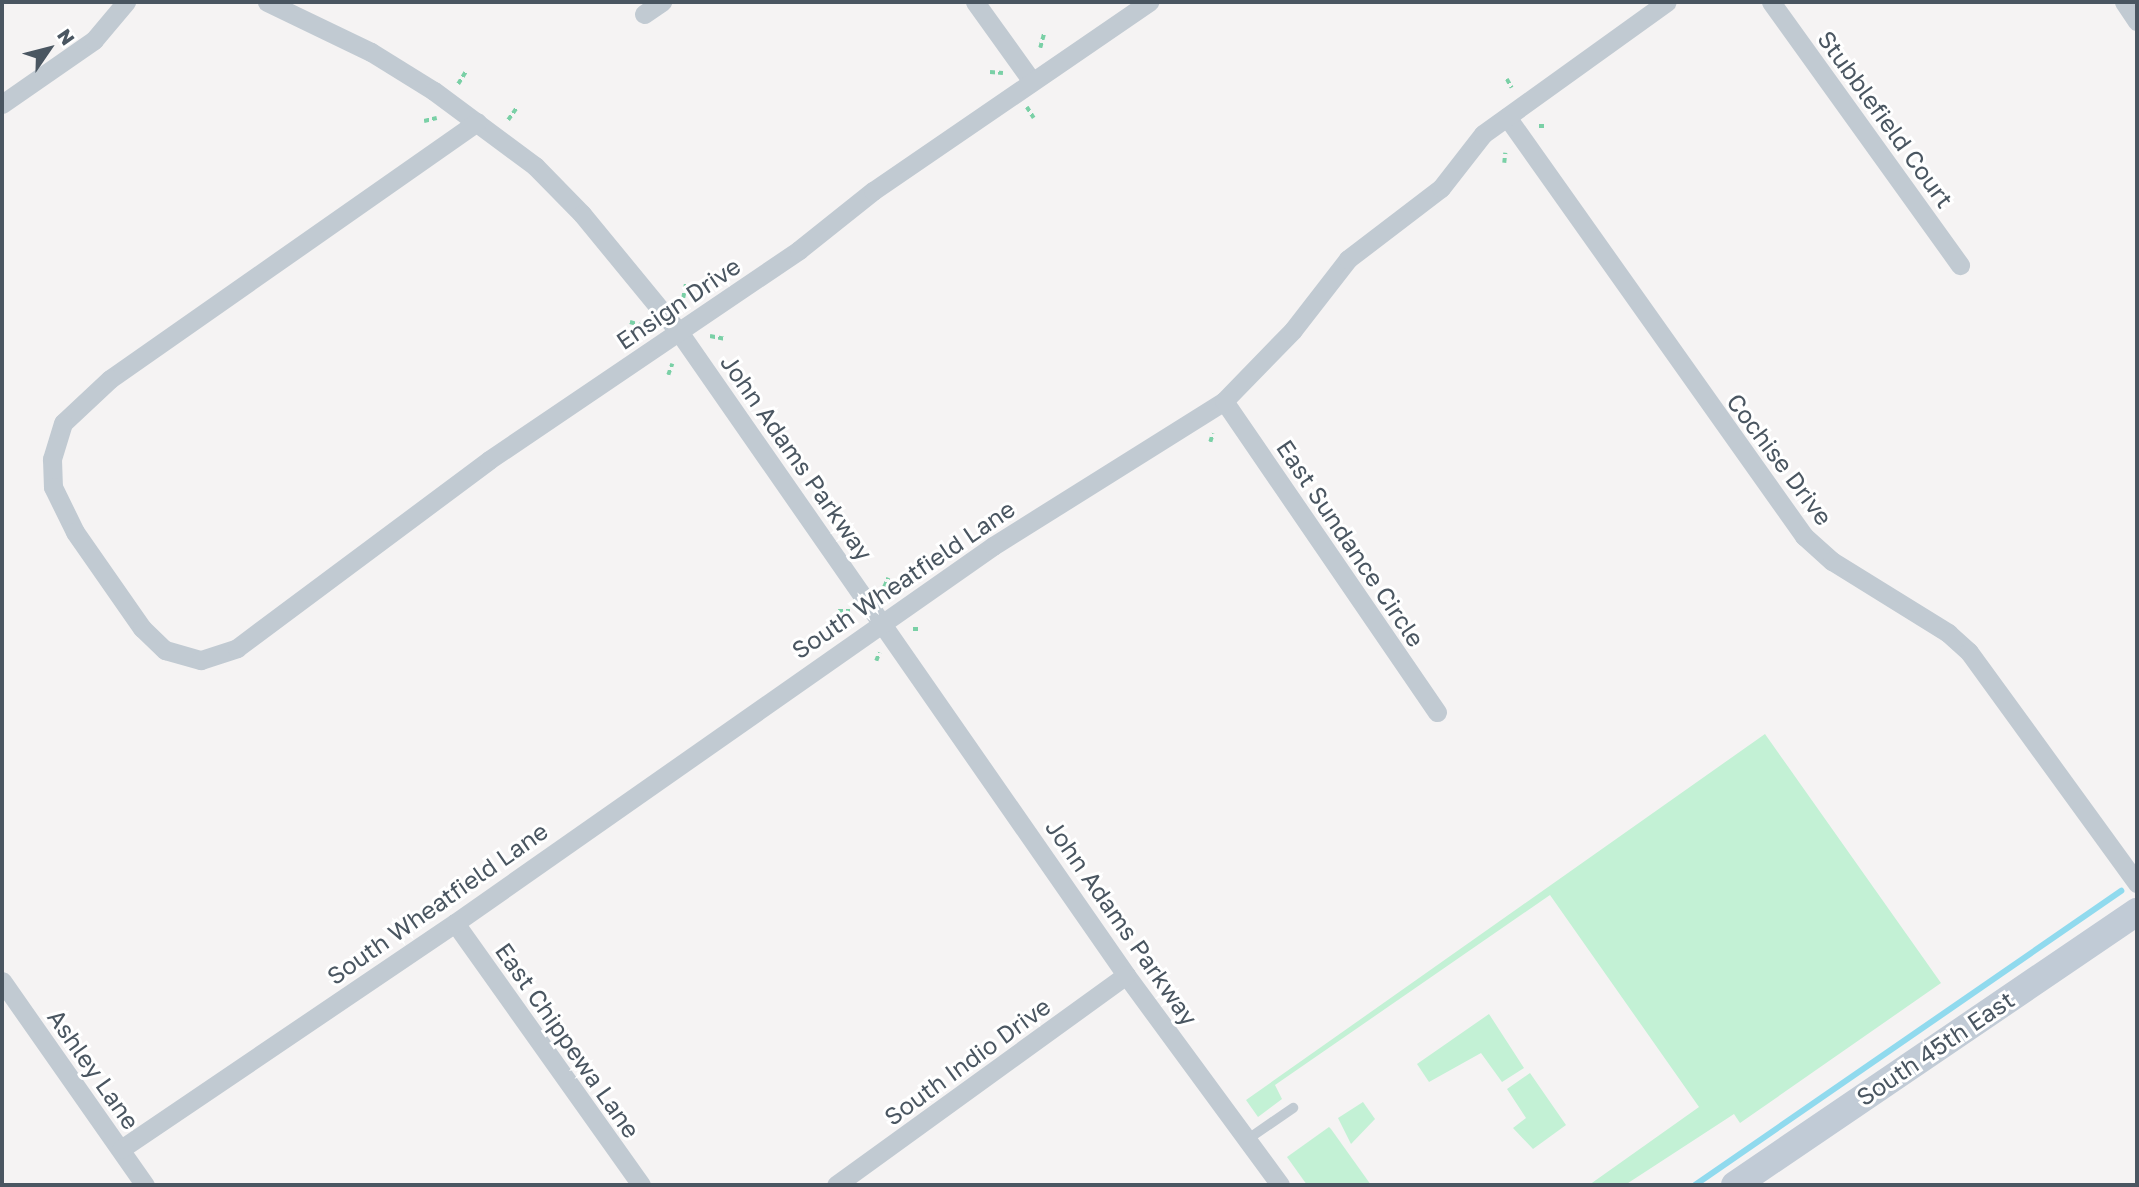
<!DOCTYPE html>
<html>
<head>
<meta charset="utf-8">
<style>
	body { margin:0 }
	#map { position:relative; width:2139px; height:1187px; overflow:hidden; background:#f5f3f3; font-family:"Golos Text",sans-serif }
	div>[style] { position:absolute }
	.green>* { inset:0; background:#c3f1d5 }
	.stream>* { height:6px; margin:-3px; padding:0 3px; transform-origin:3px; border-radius:3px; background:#90daee }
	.path>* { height:3.5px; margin-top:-1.75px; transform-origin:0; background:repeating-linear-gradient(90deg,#7ad0a6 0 5px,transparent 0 8.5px) }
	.service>* { height:10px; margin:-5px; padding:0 5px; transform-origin:5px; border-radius:5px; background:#c1cad2 }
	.minor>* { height:19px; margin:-9.5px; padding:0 9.5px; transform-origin:9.5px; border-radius:9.5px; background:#c1cad2 }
	.secondary>* { height:28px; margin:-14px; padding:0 14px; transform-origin:14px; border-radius:14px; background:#c1cbd6 }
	span { translate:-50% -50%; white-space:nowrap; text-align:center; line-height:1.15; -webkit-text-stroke:6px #fff; paint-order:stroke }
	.street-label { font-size:24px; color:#4a5661 }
	.frame { position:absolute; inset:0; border:4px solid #4a5661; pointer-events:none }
	.north { position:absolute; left:14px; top:14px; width:70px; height:70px; -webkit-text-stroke:5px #fff; paint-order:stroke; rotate:55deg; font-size:19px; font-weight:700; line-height:28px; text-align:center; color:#4a5661 }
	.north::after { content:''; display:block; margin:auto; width:24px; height:32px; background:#4a5661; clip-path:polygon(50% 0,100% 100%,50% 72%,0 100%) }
</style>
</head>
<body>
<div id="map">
	<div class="green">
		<i style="clip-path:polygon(1765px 734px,1941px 983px,1740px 1123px,1734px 1114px,1625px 1185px,1589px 1185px,1699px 1107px,1550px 895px,1275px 1085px,1282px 1099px,1258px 1117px,1246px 1100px)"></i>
		<i style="clip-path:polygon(1489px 1014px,1524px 1068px,1502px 1082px,1481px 1053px,1429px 1082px,1417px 1064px)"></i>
		<i style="clip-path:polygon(1530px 1073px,1566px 1125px,1533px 1149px,1513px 1128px,1526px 1118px,1507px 1089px)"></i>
		<i style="clip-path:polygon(1363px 1102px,1375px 1119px,1351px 1144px,1338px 1118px)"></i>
		<i style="clip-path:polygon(1329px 1127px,1331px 1129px,1371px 1185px,1307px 1185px,1287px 1157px)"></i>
	</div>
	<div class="stream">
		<i style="left:1695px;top:1185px;width:518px;rotate:-34.61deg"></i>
	</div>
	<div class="path">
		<i style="left:1040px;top:48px;width:16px;rotate:-75deg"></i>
		<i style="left:990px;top:72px;width:13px;rotate:4deg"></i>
		<i style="left:1507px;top:79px;width:10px;rotate:61deg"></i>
		<i style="left:458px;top:84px;width:15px;rotate:-58deg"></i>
		<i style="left:1027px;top:107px;width:13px;rotate:58deg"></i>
		<i style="left:508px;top:120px;width:16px;rotate:-55deg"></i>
		<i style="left:424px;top:121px;width:13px;rotate:-13deg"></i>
		<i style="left:1539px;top:126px;width:7px"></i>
		<i style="left:1504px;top:163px;width:10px;rotate:-84deg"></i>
		<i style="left:683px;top:298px;width:16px;rotate:-79deg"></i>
		<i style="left:630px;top:322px;width:15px;rotate:16deg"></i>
		<i style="left:710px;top:336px;width:16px;rotate:11deg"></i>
		<i style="left:668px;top:375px;width:12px;rotate:-70deg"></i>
		<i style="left:1210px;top:442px;width:9px;rotate:-72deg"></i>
		<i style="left:884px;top:587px;width:10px;rotate:-66deg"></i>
		<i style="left:838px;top:611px;width:12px"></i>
		<i style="left:913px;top:629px;width:8px"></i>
		<i style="left:876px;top:661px;width:9px;rotate:-69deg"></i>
	</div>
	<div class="service">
		<i style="left:1248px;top:1139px;width:55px;rotate:-34.6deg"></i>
	</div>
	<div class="minor">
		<i style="left:267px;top:2px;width:115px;rotate:25.7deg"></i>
		<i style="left:371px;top:52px;width:74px;rotate:31.8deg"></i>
		<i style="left:434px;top:91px;width:126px;rotate:36.6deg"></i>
		<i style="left:535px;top:166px;width:67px;rotate:45.6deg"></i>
		<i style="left:582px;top:214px;width:153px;rotate:50.6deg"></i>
		<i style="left:679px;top:332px;width:783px;rotate:55.19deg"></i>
		<i style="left:1126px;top:975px;width:260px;rotate:53.7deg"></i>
		<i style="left:975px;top:2px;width:96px;rotate:54.3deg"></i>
		<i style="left:1771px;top:2px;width:324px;rotate:54.3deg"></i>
		<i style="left:2124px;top:2px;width:23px;rotate:56deg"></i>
		<i style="left:644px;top:14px;width:22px;rotate:-34deg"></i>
		<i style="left:2px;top:104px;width:112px;rotate:-34.8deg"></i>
		<i style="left:94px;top:40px;width:50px;rotate:-49.9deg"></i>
		<i style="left:1507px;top:117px;width:514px;rotate:54.67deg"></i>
		<i style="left:1804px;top:536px;width:38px;rotate:42deg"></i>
		<i style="left:1832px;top:561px;width:137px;rotate:31.8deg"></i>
		<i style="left:1948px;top:633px;width:28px;rotate:42deg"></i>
		<i style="left:1969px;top:652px;width:286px;rotate:54deg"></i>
		<i style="left:477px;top:122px;width:448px;rotate:145deg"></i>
		<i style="left:110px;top:379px;width:64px;rotate:136.9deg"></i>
		<i style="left:63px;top:423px;width:38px;rotate:107deg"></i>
		<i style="left:52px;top:459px;width:28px;rotate:88deg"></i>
		<i style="left:53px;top:487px;width:50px;rotate:63.9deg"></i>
		<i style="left:75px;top:532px;width:117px;rotate:55.1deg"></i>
		<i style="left:142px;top:628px;width:32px;rotate:44deg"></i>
		<i style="left:165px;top:650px;width:37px;rotate:16deg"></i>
		<i style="left:201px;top:660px;width:38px;rotate:-18deg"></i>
		<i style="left:237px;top:648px;width:314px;rotate:-36.7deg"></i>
		<i style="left:489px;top:460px;width:374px;rotate:-34.1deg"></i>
		<i style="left:799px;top:250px;width:95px;rotate:-38.6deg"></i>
		<i style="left:873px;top:191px;width:335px;rotate:-34.4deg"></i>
		<i style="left:1224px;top:401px;width:377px;rotate:55.6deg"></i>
		<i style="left:455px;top:923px;width:321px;rotate:54.6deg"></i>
		<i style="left:2px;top:981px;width:249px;rotate:55deg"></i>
		<i style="left:121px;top:1149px;width:403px;rotate:-34.1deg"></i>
		<i style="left:455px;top:923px;width:657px;rotate:-35.02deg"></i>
		<i style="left:993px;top:546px;width:273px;rotate:-32.1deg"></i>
		<i style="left:1224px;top:401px;width:99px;rotate:-45.8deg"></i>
		<i style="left:1293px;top:330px;width:90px;rotate:-52.2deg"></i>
		<i style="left:1348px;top:259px;width:117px;rotate:-37.4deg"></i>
		<i style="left:1441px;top:188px;width:68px;rotate:-52.1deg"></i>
		<i style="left:1483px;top:134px;width:226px;rotate:-35.7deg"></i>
		<i style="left:836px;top:1185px;width:358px;rotate:-35.9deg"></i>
	</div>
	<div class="secondary">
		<i style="left:1735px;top:1185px;width:486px;rotate:-34.2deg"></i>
	</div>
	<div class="street-label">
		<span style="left:1886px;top:119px;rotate:54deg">Stubblefield Court</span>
		<span style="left:678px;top:303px;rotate:-34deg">Ensign Drive</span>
		<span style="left:797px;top:457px;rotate:55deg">John Adams Parkway</span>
		<span style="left:1780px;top:459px;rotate:53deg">Cochise Drive</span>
		<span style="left:1351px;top:543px;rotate:56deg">East Sundance Circle</span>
		<span style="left:903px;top:579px;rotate:-34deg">South Wheatfield Lane</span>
		<span style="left:437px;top:903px;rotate:-35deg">South Wheatfield Lane</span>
		<span style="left:1122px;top:922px;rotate:55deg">John Adams Parkway</span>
		<span style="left:568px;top:1040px;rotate:55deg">East Chippewa Lane</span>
		<span style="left:1935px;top:1048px;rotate:-34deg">South 45th East</span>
		<span style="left:967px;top:1061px;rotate:-36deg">South Indio Drive</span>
		<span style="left:94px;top:1069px;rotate:55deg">Ashley Lane</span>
	</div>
	<div class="frame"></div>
	<div class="north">N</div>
</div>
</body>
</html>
